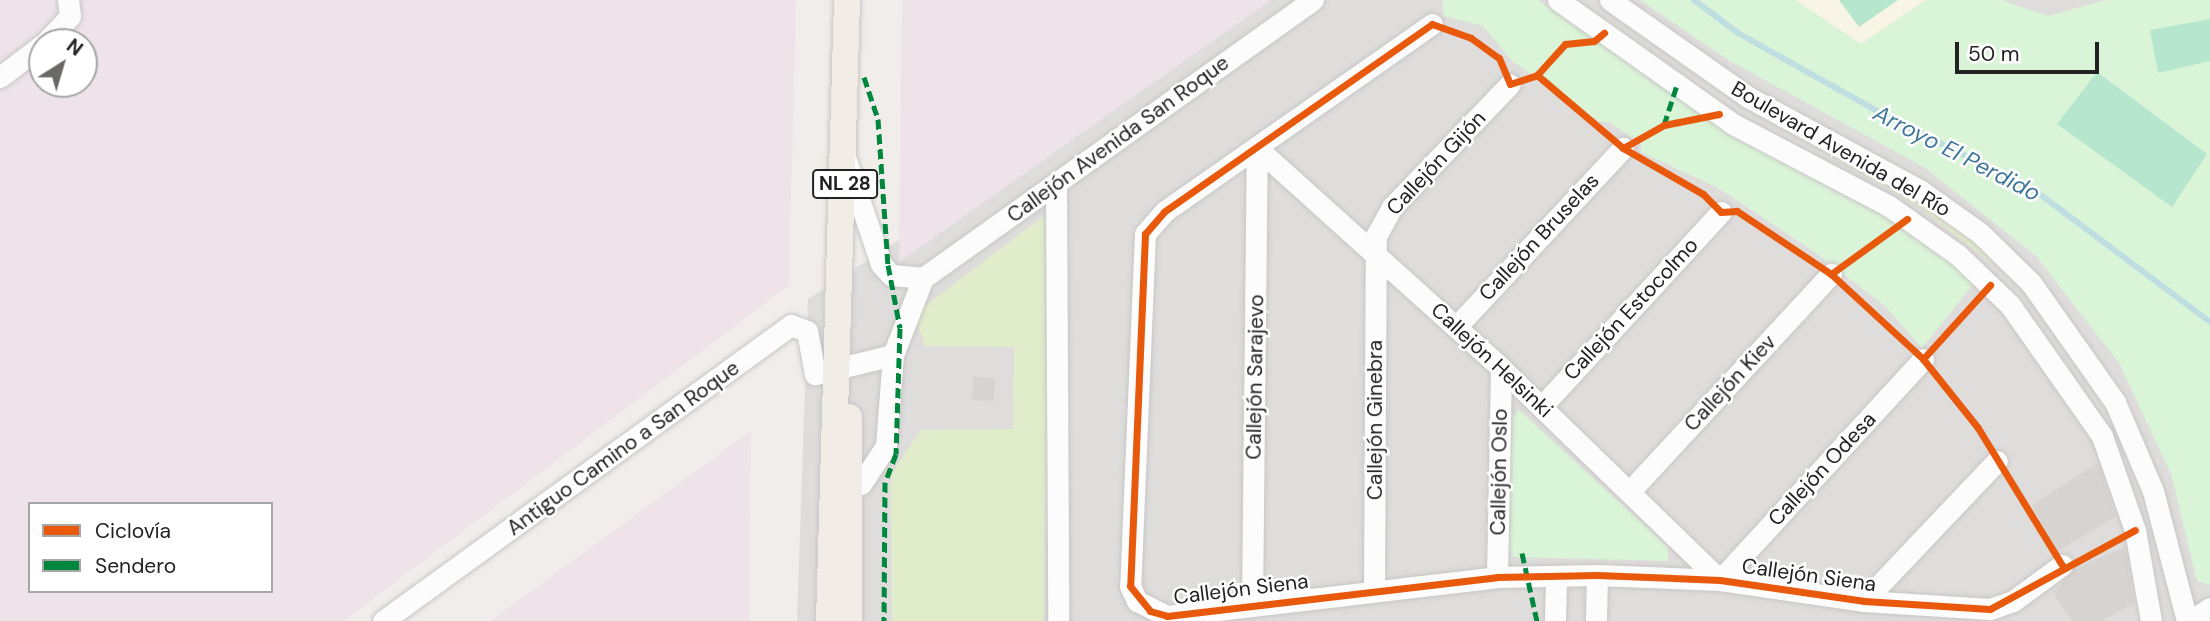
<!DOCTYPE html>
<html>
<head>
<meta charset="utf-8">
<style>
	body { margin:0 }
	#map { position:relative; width:2210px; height:621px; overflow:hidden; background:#f0edea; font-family:"DM Sans",sans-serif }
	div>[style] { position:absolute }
	.residential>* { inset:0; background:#dfdddc }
	.industrial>* { inset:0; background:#ede3e9 }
	.education>* { inset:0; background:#f8f5e7 }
	.religious>* { inset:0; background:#dedddc }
	.grass>* { inset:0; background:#e0ecca }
	.park>* { inset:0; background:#daf4d7 }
	.pitch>* { inset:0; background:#b6e6cd }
	.stream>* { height:6px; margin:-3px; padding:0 3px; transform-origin:3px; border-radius:3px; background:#bedee2 }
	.building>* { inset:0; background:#d7d3d1 }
	.roads { filter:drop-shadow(0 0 2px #c7c6c5) drop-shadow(0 0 2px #c7c6c5) }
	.minor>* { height:21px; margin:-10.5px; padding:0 10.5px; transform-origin:10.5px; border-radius:10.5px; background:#fdfcfc }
	.major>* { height:26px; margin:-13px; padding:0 13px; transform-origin:13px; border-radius:13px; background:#f2ece7 }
	.quiet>* { height:5px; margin-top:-2.5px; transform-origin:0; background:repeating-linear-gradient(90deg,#00873e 0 10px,transparent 0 15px) }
	.cycleway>* { height:7px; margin:-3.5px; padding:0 3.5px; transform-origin:3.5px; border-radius:3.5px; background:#e8590c }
	span { translate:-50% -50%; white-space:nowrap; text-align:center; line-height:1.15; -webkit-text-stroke:5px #fff; paint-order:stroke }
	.shield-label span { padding:2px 5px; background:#fff; border:2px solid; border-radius:5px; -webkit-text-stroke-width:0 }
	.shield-label { font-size:19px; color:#222; font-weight:700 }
	.street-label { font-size:21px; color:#222 }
	.water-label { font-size:23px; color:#42789c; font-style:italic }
	.legend { position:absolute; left:28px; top:502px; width:245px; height:91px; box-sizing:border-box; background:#fff; border:2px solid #a7a7a7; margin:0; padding:9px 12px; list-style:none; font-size:21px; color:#222 }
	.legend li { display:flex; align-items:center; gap:14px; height:35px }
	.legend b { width:35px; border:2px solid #a7a7a7 }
	.north { position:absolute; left:28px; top:28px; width:70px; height:70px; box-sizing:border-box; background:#fff; border:2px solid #a7a7a7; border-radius:50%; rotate:37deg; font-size:19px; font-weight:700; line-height:28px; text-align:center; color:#222 }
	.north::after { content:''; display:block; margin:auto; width:24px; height:32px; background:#6a6968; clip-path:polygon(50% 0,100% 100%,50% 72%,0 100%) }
	.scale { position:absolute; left:1955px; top:42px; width:144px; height:32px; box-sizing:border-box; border:4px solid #222; border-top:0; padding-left:9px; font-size:21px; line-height:24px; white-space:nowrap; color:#222; -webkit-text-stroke:5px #fff; paint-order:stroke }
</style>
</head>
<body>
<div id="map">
	<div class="residential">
		<i style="clip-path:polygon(1269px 0,2210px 0,2210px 621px,797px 621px,808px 299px)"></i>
	</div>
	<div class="industrial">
		<i style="clip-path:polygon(evenodd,0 0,796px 0,789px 285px,344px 621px,0 621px,0 0,42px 42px,84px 42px,84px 84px,42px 84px,42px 42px,0 0,30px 504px,271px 504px,271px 591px,30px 591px,30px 504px)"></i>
		<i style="clip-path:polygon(902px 0,1271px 0,899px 262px)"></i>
		<i style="clip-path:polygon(751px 431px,749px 621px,490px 621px)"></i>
	</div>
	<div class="education">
		<i style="clip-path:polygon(1795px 0,1926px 0,1861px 44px)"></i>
	</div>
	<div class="religious">
		<i style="clip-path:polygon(1990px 303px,2073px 412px,2117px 516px,2057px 551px,1991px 428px,1939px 361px)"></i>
	</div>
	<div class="grass">
		<i style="clip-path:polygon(1759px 115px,1911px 196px,1970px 238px,2017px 283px,1919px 207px)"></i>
		<i style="clip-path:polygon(1044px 216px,1050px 221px,1044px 621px,892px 621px,891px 475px,921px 430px,1013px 429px,1014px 347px,925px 346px,914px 314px)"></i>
	</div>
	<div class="park">
		<i style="clip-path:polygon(1442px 0,1538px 0,1714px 122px,1886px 214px,1976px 281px,1922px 348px,1885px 306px,1816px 253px,1718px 188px,1641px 152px,1641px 144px,1609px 122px,1598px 121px,1512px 61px,1483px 26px,1444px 16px)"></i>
		<i style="clip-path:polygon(1640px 0,1795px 0,1861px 44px,1926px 0,2002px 0,2048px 16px,2106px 0,2210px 0,2210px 585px,2197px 581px,2171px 474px,2119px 363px,2036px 256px,1925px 168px,1730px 61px)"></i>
		<i style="clip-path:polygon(1519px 410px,1668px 547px,1668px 561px,1512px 557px,1507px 544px,1510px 420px)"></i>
	</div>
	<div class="pitch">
		<i style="clip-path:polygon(1839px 0,1898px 0,1859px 27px)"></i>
		<i style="clip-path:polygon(2210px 19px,2210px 61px,2158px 73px,2150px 30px)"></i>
		<i style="clip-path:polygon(2097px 72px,2207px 154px,2172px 207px,2057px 124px)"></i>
	</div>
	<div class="stream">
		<i style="left:1694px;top:0;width:55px;rotate:36.9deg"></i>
		<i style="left:1738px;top:33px;width:170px;rotate:29.3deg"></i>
		<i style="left:1886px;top:116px;width:169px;rotate:26.7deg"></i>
		<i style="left:2037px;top:192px;width:216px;rotate:36.9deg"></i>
	</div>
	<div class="building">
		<i style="clip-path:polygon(973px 377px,995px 378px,994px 401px,972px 400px)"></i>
		<i style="clip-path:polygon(2098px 463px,2116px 517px,2057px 551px,2032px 505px)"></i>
		<i style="clip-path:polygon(2125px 547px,2134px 603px,2101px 621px,2073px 621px,2053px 593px,2075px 569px)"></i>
	</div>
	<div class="roads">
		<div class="minor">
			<i style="left:1558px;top:0;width:214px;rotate:35.3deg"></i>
			<i style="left:1733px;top:124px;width:176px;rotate:27.7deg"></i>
			<i style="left:1889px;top:206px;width:85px;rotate:35.4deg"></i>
			<i style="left:1958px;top:255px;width:72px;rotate:43.9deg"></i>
			<i style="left:2010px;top:305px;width:160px;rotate:54.9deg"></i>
			<i style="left:2102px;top:436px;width:100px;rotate:70.7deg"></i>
			<i style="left:2135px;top:530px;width:92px;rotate:80deg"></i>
			<i style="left:1610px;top:0;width:169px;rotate:35.1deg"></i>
			<i style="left:1748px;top:97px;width:197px;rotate:28.5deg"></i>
			<i style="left:1921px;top:191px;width:72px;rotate:35.4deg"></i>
			<i style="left:1980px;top:233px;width:71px;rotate:44.4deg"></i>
			<i style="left:2031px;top:283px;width:146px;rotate:54.8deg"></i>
			<i style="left:2115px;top:402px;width:97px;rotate:66.9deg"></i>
			<i style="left:2153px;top:491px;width:134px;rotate:75.3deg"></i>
			<i style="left:1432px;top:24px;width:327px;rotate:145deg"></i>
			<i style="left:1164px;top:212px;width:29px;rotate:131deg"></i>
			<i style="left:1145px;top:234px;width:352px;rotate:92.4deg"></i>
			<i style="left:1130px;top:586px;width:17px;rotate:65deg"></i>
			<i style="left:1137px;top:601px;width:34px;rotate:27deg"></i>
			<i style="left:1167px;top:616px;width:332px;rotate:-6.7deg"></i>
			<i style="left:1497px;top:577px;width:100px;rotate:-1.1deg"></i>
			<i style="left:1597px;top:575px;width:123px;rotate:2.3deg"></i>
			<i style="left:1720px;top:580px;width:146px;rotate:8.3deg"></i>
			<i style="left:1864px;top:601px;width:126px;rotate:3.6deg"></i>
			<i style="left:1990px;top:609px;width:24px;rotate:-19deg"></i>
			<i style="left:2013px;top:601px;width:61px;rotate:-36.3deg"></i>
			<i style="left:46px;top:42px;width:35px;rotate:-47deg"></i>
			<i style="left:70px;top:16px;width:16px;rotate:-97deg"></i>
			<i style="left:0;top:77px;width:53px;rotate:-37.3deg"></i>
			<i style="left:1257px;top:148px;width:329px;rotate:42deg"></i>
			<i style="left:1501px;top:368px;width:305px;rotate:44.1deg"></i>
			<i style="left:1720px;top:580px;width:300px;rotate:-47.4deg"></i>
			<i style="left:845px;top:157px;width:113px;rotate:71.4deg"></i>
			<i style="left:881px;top:264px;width:15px;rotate:48deg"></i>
			<i style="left:891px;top:275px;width:32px;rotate:5deg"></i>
			<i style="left:1056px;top:183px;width:438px;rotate:89.7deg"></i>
			<i style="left:1456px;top:327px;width:245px;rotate:-47deg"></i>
			<i style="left:1542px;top:406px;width:264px;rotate:-47.3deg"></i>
			<i style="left:861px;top:484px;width:45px;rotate:-56.7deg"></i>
			<i style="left:886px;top:446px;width:91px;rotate:-85.6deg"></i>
			<i style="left:893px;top:355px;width:83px;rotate:-68.7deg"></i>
			<i style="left:923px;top:278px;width:479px;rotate:-35.5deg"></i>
			<i style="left:1630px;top:491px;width:296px;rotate:-47.2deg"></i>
			<i style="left:1497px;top:577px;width:209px;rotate:-88.9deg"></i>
			<i style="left:1374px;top:590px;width:354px;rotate:-89.7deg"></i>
			<i style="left:1376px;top:236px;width:33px;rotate:-61deg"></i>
			<i style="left:1392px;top:207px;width:170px;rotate:-46.2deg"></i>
			<i style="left:1864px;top:601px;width:193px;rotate:-46.5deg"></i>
			<i style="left:1252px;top:606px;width:458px;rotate:-89.4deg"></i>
			<i style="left:383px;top:621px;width:504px;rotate:-35.96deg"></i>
			<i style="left:791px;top:325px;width:17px;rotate:21deg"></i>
			<i style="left:807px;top:331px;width:44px;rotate:79.5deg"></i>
			<i style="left:815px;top:374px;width:80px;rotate:-13.7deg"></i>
			<i style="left:1555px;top:621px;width:45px;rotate:-88.7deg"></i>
			<i style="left:1596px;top:621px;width:46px;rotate:-88.8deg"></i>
			<i style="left:2190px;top:621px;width:24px;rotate:-33deg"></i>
		</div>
		<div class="major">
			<i style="left:849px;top:417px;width:204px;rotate:90deg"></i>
			<i style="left:829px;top:621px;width:621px;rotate:-88.34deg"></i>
		</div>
	</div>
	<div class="quiet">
		<i style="left:864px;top:77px;width:44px;rotate:71.6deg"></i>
		<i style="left:878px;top:119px;width:146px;rotate:86.1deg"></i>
		<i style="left:888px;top:265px;width:64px;rotate:79.2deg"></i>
		<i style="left:900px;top:328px;width:126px;rotate:91.8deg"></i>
		<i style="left:896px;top:454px;width:30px;rotate:111deg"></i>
		<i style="left:885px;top:482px;width:139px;rotate:90.4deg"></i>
		<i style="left:1664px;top:125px;width:42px;rotate:-72deg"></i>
		<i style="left:1522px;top:553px;width:70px;rotate:77.6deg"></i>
	</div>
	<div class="cycleway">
		<i style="left:1432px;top:24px;width:327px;rotate:145deg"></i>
		<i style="left:1164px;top:212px;width:29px;rotate:131deg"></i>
		<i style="left:1145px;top:234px;width:352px;rotate:92.4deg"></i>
		<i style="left:1130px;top:586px;width:32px;rotate:51deg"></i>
		<i style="left:1150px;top:611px;width:18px;rotate:16deg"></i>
		<i style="left:1167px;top:616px;width:332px;rotate:-6.7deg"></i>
		<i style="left:1497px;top:577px;width:100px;rotate:-1.1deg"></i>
		<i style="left:1597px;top:575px;width:123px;rotate:2.3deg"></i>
		<i style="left:1720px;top:580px;width:146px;rotate:8.3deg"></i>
		<i style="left:1864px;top:601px;width:126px;rotate:3.6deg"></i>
		<i style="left:1990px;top:609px;width:165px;rotate:-28.6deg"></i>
		<i style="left:1432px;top:24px;width:41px;rotate:19.7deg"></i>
		<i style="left:1471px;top:38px;width:34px;rotate:36deg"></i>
		<i style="left:1499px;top:58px;width:28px;rotate:67deg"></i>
		<i style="left:1510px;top:84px;width:28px;rotate:-18deg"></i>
		<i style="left:1537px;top:75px;width:42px;rotate:-47.9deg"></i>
		<i style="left:1565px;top:44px;width:29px;rotate:-6deg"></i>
		<i style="left:1594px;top:41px;width:13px;rotate:-39deg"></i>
		<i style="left:1537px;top:75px;width:113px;rotate:40.3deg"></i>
		<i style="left:1623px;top:148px;width:92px;rotate:29.9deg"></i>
		<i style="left:1703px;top:194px;width:25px;rotate:45deg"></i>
		<i style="left:1721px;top:212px;width:16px;rotate:-4deg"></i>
		<i style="left:1737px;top:211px;width:113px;rotate:33.8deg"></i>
		<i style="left:1831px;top:274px;width:125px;rotate:42.7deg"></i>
		<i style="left:1923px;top:359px;width:100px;rotate:-47.8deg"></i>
		<i style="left:1623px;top:148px;width:47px;rotate:-29.3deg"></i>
		<i style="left:1664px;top:125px;width:56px;rotate:-11.3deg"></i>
		<i style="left:1831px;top:274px;width:94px;rotate:-35.9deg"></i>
		<i style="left:1923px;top:359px;width:88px;rotate:51.4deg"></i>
		<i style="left:1978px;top:428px;width:161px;rotate:58.5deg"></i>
	</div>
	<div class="shield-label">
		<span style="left:845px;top:184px">NL 28</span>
	</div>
	<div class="street-label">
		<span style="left:1118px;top:139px;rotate:-36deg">Callejón Avenida San Roque</span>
		<span style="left:1841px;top:149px;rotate:30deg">Boulevard Avenida del Río</span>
		<span style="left:1436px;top:163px;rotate:-47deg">Callejón Gijón</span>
		<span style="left:1539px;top:237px;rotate:-47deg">Callejón Bruselas</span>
		<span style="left:1631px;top:309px;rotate:-47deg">Callejón Estocolmo</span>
		<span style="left:1492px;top:360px;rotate:43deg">Callejón Helsinki</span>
		<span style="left:1255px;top:377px;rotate:-89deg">Callejón Sarajevo</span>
		<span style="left:1730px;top:383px;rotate:-47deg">Callejón Kiev</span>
		<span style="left:1375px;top:420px;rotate:-90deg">Callejón Ginebra</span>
		<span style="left:623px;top:448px;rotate:-36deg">Antiguo Camino a San Roque</span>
		<span style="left:1822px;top:469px;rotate:-47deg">Callejón Odesa</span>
		<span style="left:1499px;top:472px;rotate:-89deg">Callejón Oslo</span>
		<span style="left:1809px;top:575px;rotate:8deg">Callejón Siena</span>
		<span style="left:1241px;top:589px;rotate:-7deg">Callejón Siena</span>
	</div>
	<div class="water-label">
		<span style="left:1957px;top:153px;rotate:27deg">Arroyo El Perdido</span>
	</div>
	<ul class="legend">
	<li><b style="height:9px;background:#e8590c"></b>Ciclovía</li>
	<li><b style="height:9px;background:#00873e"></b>Sendero</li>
	</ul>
	<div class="north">N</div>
	<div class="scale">50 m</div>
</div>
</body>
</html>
